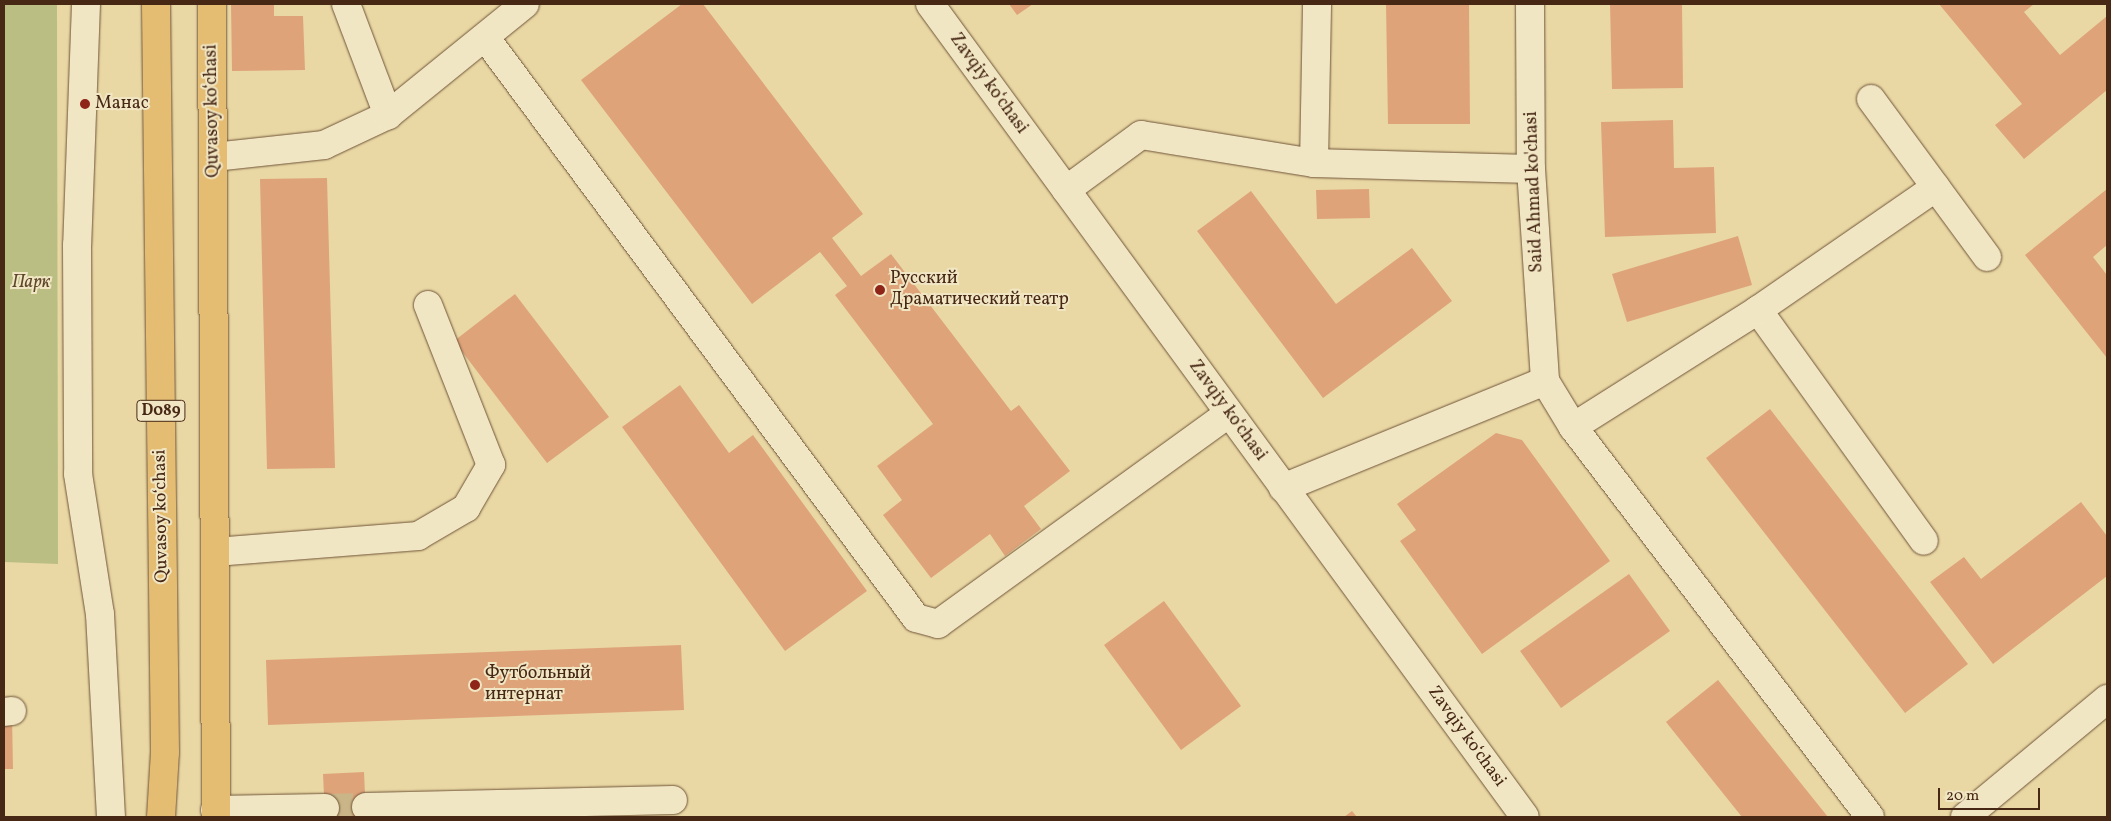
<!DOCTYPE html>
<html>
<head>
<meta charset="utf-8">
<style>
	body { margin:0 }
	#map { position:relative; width:2111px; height:821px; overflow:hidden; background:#e9d8a4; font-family:Vollkorn,serif }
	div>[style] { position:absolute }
	.green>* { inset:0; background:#babe83 }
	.building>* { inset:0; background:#dfa37a }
	.minor-tunnel>* { height:28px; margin-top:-14px; transform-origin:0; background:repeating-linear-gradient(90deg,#c9b587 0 28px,transparent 0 42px) }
	.roads { filter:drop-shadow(0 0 1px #705439) drop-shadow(0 0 1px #705439) }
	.minor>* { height:28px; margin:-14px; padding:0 14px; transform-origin:14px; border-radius:14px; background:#f1e6c4 }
	.major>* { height:28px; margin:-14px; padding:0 14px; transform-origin:14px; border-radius:14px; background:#e4bc72 }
	.dots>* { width:14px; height:14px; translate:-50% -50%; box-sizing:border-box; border:2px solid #f1e6c4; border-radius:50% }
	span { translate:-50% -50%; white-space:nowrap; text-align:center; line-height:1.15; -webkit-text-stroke:4px #f1e6c4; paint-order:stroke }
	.shield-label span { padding:1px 4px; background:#f1e6c4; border:1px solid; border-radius:4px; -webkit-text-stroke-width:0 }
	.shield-label { font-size:16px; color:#472815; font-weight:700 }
	.street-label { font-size:18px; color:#472815 }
	.poi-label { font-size:18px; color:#472815 }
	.left { translate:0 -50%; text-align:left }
	.park-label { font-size:18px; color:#5e462b; font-style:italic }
	.frame { position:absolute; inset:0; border:5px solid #472815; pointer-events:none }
	.scale { position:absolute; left:1938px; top:788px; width:102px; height:22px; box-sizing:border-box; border:2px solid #472815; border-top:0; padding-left:6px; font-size:15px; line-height:18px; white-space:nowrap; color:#472815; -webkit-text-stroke:4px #f1e6c4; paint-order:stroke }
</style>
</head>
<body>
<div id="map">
	<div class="green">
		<i style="clip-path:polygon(4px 4px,57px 4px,58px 564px,4px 562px)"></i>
	</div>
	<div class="building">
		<i style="clip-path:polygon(231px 4px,274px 4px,274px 16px,303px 16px,305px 70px,232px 71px)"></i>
		<i style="clip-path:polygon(682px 4px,703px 4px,863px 214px,832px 238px,861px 276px,891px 254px,1011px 411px,1019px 405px,1070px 471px,1024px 506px,1041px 529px,1005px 556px,990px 534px,931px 578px,883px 515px,902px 500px,877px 466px,933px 424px,835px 295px,847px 286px,820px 252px,752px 304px,581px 80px)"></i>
		<i style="clip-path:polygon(1009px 4px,1033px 4px,1017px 15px)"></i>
		<i style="clip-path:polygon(1386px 4px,1469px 4px,1470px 124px,1388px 124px)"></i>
		<i style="clip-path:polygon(1610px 4px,1682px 4px,1683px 88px,1612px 89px)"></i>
		<i style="clip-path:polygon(1939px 4px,2034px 4px,2024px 12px,2060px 55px,2107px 16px,2107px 90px,2024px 159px,1995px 125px,2022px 104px)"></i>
		<i style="clip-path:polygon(1673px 120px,1674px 168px,1714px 167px,1716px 233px,1605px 237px,1601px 122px)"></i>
		<i style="clip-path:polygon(327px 178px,335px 468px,267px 469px,260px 179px)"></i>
		<i style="clip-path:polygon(1369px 189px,1370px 218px,1317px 219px,1316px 190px)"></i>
		<i style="clip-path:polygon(2107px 189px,2107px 245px,2093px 257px,2107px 275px,2107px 358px,2025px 255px)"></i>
		<i style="clip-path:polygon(1251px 191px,1336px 304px,1412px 248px,1452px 301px,1323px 398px,1197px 231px)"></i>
		<i style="clip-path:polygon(1738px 236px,1752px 285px,1627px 322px,1612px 274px)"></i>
		<i style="clip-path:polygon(515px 294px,609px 417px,547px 463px,454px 341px)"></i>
		<i style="clip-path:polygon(680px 385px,729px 453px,753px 435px,867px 591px,785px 651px,622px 427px)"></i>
		<i style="clip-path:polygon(1770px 409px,1968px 664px,1905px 713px,1706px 458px)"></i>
		<i style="clip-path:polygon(1496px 433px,1522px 440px,1610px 561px,1482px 654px,1400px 541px,1416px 530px,1397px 504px)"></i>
		<i style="clip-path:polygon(2081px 502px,2107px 536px,2107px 576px,1993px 664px,1930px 582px,1964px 557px,1981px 579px)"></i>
		<i style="clip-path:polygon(1629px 574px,1670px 631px,1561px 708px,1520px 651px)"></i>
		<i style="clip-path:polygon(1164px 601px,1241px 706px,1181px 750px,1104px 645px)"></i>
		<i style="clip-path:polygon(681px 645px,684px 710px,268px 725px,266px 660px)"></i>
		<i style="clip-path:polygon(1718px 680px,1828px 817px,1742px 817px,1666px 722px)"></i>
		<i style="clip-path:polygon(4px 715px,12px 715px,13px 769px,4px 769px)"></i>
		<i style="clip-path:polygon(364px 772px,366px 817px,325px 817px,323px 774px)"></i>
		<i style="clip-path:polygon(1352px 811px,1357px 817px,1344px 817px)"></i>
	</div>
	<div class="minor-tunnel">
		<i style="left:325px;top:808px;width:41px;rotate:-1.4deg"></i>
	</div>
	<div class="roads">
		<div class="minor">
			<i style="left:86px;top:4px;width:241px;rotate:92.1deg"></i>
			<i style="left:77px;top:245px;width:229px;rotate:89.7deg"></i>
			<i style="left:78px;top:474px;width:142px;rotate:81.1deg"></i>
			<i style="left:100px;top:614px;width:203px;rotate:86.9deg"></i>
			<i style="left:346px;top:4px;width:119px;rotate:69.3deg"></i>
			<i style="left:930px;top:4px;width:1007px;rotate:53.8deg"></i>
			<i style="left:1530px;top:4px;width:165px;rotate:89.7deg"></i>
			<i style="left:1531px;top:169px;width:212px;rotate:86.2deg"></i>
			<i style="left:1545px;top:381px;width:54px;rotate:58.7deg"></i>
			<i style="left:1573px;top:427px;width:490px;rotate:52.7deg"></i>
			<i style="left:485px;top:37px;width:723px;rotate:53.43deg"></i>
			<i style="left:916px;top:618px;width:23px;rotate:15deg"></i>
			<i style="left:938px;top:624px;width:359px;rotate:-35.9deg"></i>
			<i style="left:1871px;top:99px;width:196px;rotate:53.7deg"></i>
			<i style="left:214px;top:157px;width:111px;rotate:-6.2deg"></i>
			<i style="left:324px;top:145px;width:71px;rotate:-25.1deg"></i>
			<i style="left:388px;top:115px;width:176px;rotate:-39deg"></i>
			<i style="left:1314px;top:163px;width:159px;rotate:-88.9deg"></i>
			<i style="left:1066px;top:190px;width:93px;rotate:-36.3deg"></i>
			<i style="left:1141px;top:135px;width:175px;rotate:9.2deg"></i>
			<i style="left:1314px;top:163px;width:217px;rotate:1.6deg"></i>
			<i style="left:1758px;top:310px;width:284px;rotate:54.3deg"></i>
			<i style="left:1573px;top:427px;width:219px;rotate:-32.3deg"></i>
			<i style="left:1758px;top:310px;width:216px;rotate:-34.6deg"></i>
			<i style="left:1283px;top:488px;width:283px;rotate:-22.2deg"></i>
			<i style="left:215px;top:552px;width:204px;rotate:-4.5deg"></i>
			<i style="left:418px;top:536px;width:56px;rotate:-30.3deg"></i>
			<i style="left:466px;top:508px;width:50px;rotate:-59.8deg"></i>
			<i style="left:491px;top:465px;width:172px;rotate:-111.5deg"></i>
			<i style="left:4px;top:712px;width:8px;rotate:-7deg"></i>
			<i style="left:366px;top:807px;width:307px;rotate:-1.3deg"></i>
			<i style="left:215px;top:810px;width:110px;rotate:-1deg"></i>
			<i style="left:1965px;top:817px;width:185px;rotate:-39.7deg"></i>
		</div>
		<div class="major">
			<i style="left:156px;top:4px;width:748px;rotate:89.31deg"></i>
			<i style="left:165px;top:752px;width:65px;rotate:93.5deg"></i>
			<i style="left:212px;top:4px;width:813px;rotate:89.72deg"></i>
		</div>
	</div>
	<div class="dots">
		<i style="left:85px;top:104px;background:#8f2418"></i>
		<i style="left:880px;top:290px;background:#8f2418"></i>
		<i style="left:475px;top:685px;background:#8f2418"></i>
	</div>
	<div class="shield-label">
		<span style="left:161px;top:411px">D089</span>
	</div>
	<div class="street-label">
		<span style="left:988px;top:84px;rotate:54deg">Zavqiy koʻchasi</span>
		<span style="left:213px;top:111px;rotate:-91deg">Quvasoy koʻchasi</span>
		<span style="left:1535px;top:192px;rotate:-92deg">Said Ahmad ko'chasi</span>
		<span style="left:1227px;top:411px;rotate:54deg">Zavqiy koʻchasi</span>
		<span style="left:162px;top:516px;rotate:-91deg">Quvasoy koʻchasi</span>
		<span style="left:1466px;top:737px;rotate:54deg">Zavqiy koʻchasi</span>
	</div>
	<div class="poi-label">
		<span class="left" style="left:95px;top:104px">Манас</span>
		<span class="left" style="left:890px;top:290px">Русский<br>Драматический театр</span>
		<span class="left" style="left:485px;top:685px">Футбольный<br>интернат</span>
	</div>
	<div class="park-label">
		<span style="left:31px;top:283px">Парк</span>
	</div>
	<div class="frame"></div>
	<div class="scale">20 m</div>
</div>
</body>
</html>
